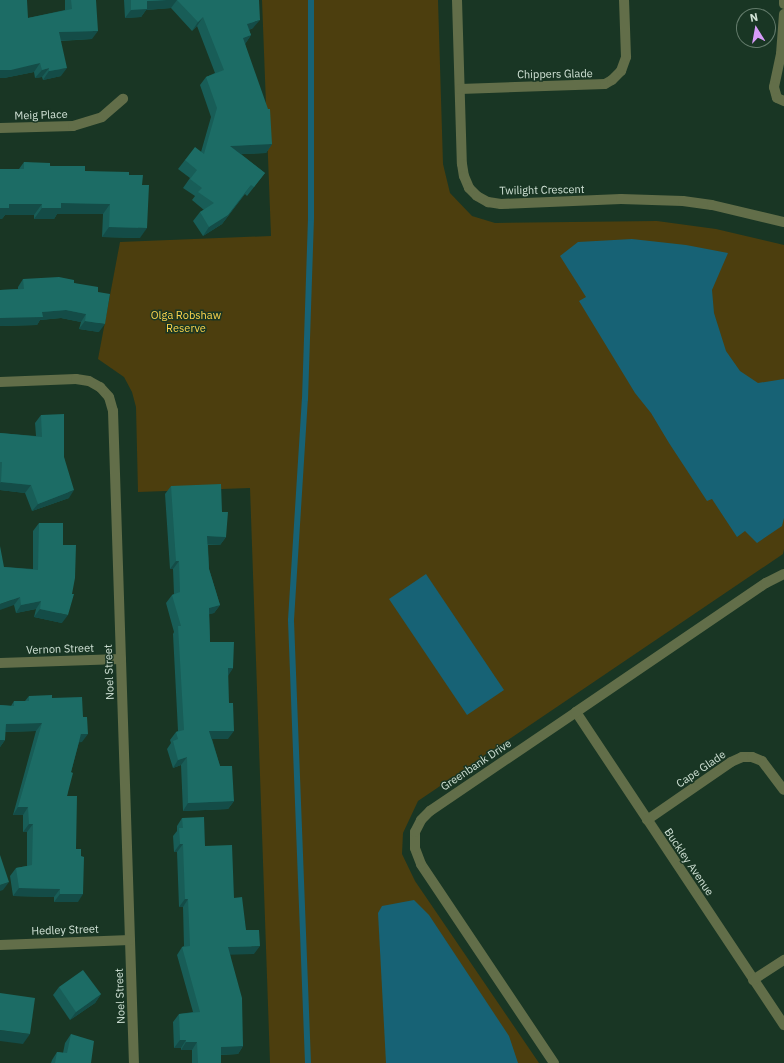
<!DOCTYPE html>
<html>
<head>
<meta charset="utf-8">
<style>
	body { margin:0 }
	#map { position:relative; width:784px; height:1063px; overflow:hidden; background:#193624; font-family:"IBM Plex Sans",sans-serif }
	div>[style] { position:absolute }
	.green>* { inset:0; background:#4c3e0e }
	.water>* { inset:0; background:#176275 }
	.stream>* { height:6px; margin:-3px; padding:0 3px; transform-origin:3px; border-radius:3px; background:#176275 }
	.minor>* { height:10px; margin:-5px; padding:0 5px; transform-origin:5px; border-radius:5px; background:#626e49 }
	.wall>* { inset:0; background:#185d57 }
	.shaded-wall>* { inset:0; background:#144c47 }
	.building>* { inset:0; background:#1c6c65 }
	span { translate:-50% -50%; white-space:nowrap; text-align:center; line-height:1.15; -webkit-text-stroke:3px #193624; paint-order:stroke }
	.street-label { font-size:11px; color:#d1e2d6 }
	.park-label { font-size:11px; color:#ffd64c }
	.north { position:absolute; left:736px; top:8px; width:40px; height:40px; box-sizing:border-box; background:#193624; border:1px solid #637b6b; border-radius:50%; rotate:349deg; font-size:11px; font-weight:700; line-height:16px; text-align:center; color:#d1e2d6 }
	.north::after { content:''; display:block; margin:auto; width:14px; height:18px; background:#d79bf9; clip-path:polygon(50% 0,100% 100%,50% 72%,0 100%) }
</style>
</head>
<body>
<div id="map">
	<div class="green">
		<i style="clip-path:polygon(262px 0,438px 0,443px 164px,450px 193px,472px 216px,495px 223px,657px 221px,716px 229px,784px 245px,784px 549px,783px 554px,418px 801px,403px 833px,402px 854px,415px 881px,539px 1063px,270px 1063px,250px 488px,138px 492px,136px 407px,132px 392px,124px 377px,98px 359px,120px 242px,271px 236px)"></i>
	</div>
	<div class="water">
		<i style="clip-path:polygon(632px 239px,686px 245px,728px 253px,712px 290px,714px 313px,726px 351px,740px 371px,758px 383px,784px 379px,784px 518px,782px 526px,757px 543px,745px 531px,737px 537px,712px 499px,707px 501px,669px 443px,651px 413px,635px 393px,579px 301px,586px 297px,560px 256px,578px 242px)"></i>
		<i style="clip-path:polygon(426px 574px,504px 690px,467px 715px,389px 599px)"></i>
		<i style="clip-path:polygon(414px 900px,429px 915px,509px 1036px,518px 1063px,386px 1063px,378px 913px,382px 906px)"></i>
	</div>
	<div class="stream">
		<i style="left:308px;top:1063px;width:443px;rotate:-92.2deg"></i>
		<i style="left:291px;top:620px;width:221px;rotate:-86.4deg"></i>
		<i style="left:305px;top:399px;width:181px;rotate:-88.1deg"></i>
		<i style="left:311px;top:218px;width:218px;rotate:-90deg"></i>
	</div>
	<div class="minor">
		<i style="left:457px;top:0;width:164px;rotate:88.3deg"></i>
		<i style="left:462px;top:164px;width:12px;rotate:81deg"></i>
		<i style="left:464px;top:176px;width:13px;rotate:67deg"></i>
		<i style="left:469px;top:188px;width:11px;rotate:45deg"></i>
		<i style="left:477px;top:196px;width:13px;rotate:29deg"></i>
		<i style="left:488px;top:202px;width:13px;rotate:9deg"></i>
		<i style="left:501px;top:204px;width:120px;rotate:-2.4deg"></i>
		<i style="left:621px;top:199px;width:62px;rotate:1.8deg"></i>
		<i style="left:683px;top:201px;width:29px;rotate:8deg"></i>
		<i style="left:712px;top:205px;width:74px;rotate:13.3deg"></i>
		<i style="left:784px;top:0;width:4px;rotate:90deg"></i>
		<i style="left:784px;top:14px;width:40px;rotate:94.3deg"></i>
		<i style="left:781px;top:54px;width:34px;rotate:102deg"></i>
		<i style="left:774px;top:87px;width:11px;rotate:75deg"></i>
		<i style="left:777px;top:98px;width:8px;rotate:23deg"></i>
		<i style="left:460px;top:89px;width:145px;rotate:-2deg"></i>
		<i style="left:605px;top:84px;width:8px;rotate:-30deg"></i>
		<i style="left:612px;top:80px;width:13px;rotate:-45deg"></i>
		<i style="left:621px;top:71px;width:15px;rotate:-70deg"></i>
		<i style="left:626px;top:57px;width:57px;rotate:-92deg"></i>
		<i style="left:0;top:128px;width:73px;rotate:-1.6deg"></i>
		<i style="left:73px;top:126px;width:30px;rotate:-17deg"></i>
		<i style="left:102px;top:117px;width:28px;rotate:-41deg"></i>
		<i style="left:0;top:382px;width:76px;rotate:-2.3deg"></i>
		<i style="left:76px;top:379px;width:13px;rotate:9deg"></i>
		<i style="left:89px;top:381px;width:13px;rotate:29deg"></i>
		<i style="left:100px;top:387px;width:13px;rotate:48deg"></i>
		<i style="left:109px;top:397px;width:15px;rotate:74deg"></i>
		<i style="left:113px;top:411px;width:652px;rotate:88.16deg"></i>
		<i style="left:0;top:663px;width:121px;rotate:-1.9deg"></i>
		<i style="left:576px;top:712px;width:376px;rotate:56.4deg"></i>
		<i style="left:647px;top:820px;width:102px;rotate:-34.6deg"></i>
		<i style="left:731px;top:762px;width:12px;rotate:-24deg"></i>
		<i style="left:742px;top:757px;width:10px"></i>
		<i style="left:752px;top:757px;width:11px;rotate:22deg"></i>
		<i style="left:762px;top:761px;width:36px;rotate:53deg"></i>
		<i style="left:0;top:945px;width:130px;rotate:-2.2deg"></i>
		<i style="left:753px;top:980px;width:37px;rotate:-33deg"></i>
		<i style="left:554px;top:1063px;width:239px;rotate:-123.8deg"></i>
		<i style="left:421px;top:864px;width:17px;rotate:-111deg"></i>
		<i style="left:415px;top:848px;width:16px;rotate:-90deg"></i>
		<i style="left:415px;top:832px;width:13px;rotate:-63deg"></i>
		<i style="left:421px;top:820px;width:13px;rotate:-45deg"></i>
		<i style="left:430px;top:811px;width:176px;rotate:-34.1deg"></i>
		<i style="left:576px;top:712px;width:230px;rotate:-34.2deg"></i>
		<i style="left:766px;top:583px;width:20px;rotate:-27deg"></i>
	</div>
	<div class="wall">
		<i style="clip-path:polygon(0 0,28px 18px,65px 10px,65px 0,96px 0,92px 39px,61px 41px,61px 76px,43px 80px,42px 77px,35px 78px,34px 72px,4px 78px,0 78px)"></i>
		<i style="clip-path:polygon(124px 0,259px 0,253px 28px,249px 30px,251px 35px,245px 44px,272px 144px,266px 153px,241px 154px,265px 173px,247px 196px,245px 194px,222px 224px,203px 236px,193px 221px,200px 212px,204px 210px,192px 200px,195px 196px,183px 188px,190px 178px,178px 169px,185px 160px,201px 152px,211px 117px,200px 85px,206px 77px,215px 73px,197px 26px,192px 31px,171px 8px,146px 10px,141px 17px,125px 18px)"></i>
		<i style="clip-path:polygon(24px 162px,85px 171px,129px 175px,140px 238px,102px 237px,103px 214px,57px 214px,54px 219px,34px 219px,34px 215px,5px 215px,2px 219px,19px 169px)"></i>
		<i style="clip-path:polygon(23px 279px,74px 283px,98px 292px,99px 332px,79px 329px,81px 322px,61px 318px,40px 320px,37px 325px,0 326px,0 290px,18px 289px,18px 287px)"></i>
		<i style="clip-path:polygon(41px 415px,64px 457px,69px 498px,32px 511px,25px 493px,0 490px,0 433px,36px 436px,35px 423px)"></i>
		<i style="clip-path:polygon(171px 486px,222px 512px,226px 537px,220px 545px,208px 545px,209px 569px,220px 605px,214px 613px,209px 614px,210px 642px,233px 668px,228px 675px,228px 739px,212px 739px,220px 766px,234px 801px,228px 809px,183px 811px,181px 765px,173px 768px,167px 749px,171px 743px,170px 740px,176px 732px,178px 731px,173px 634px,174px 632px,166px 603px,172px 595px,174px 594px,173px 569px,170px 569px,165px 494px)"></i>
		<i style="clip-path:polygon(39px 523px,62px 623px,34px 617px,36px 609px,16px 613px,14px 605px,4px 567px,33px 569px,33px 531px)"></i>
		<i style="clip-path:polygon(29px 696px,52px 698px,82px 742px,79px 742px,71px 772px,67px 796px,76px 849px,78px 902px,54px 902px,54px 897px,13px 896px,10px 876px,16px 868px,27px 866px,27px 832px,23px 832px,23px 815px,13px 815px,36px 731px,5px 732px,5px 740px,0 747px,0 705px,11px 706px,14px 701px,25px 701px)"></i>
		<i style="clip-path:polygon(182px 818px,205px 846px,234px 898px,246px 930px,254px 954px,230px 954px,243px 1046px,238px 1054px,221px 1055px,221px 1063px,192px 1063px,192px 1050px,181px 1050px,181px 1048px,174px 1048px,173px 1022px,179px 1014px,193px 1012px,177px 955px,182px 947px,184px 946px,183px 907px,179px 907px,177px 852px,174px 852px,173px 836px,177px 831px,177px 826px)"></i>
		<i style="clip-path:polygon(59px 987px,101px 994px,95px 1003px,70px 1020px,53px 995px)"></i>
		<i style="clip-path:polygon(71px 1034px,91px 1063px,51px 1063px,52px 1060px,57px 1052px,63px 1053px,65px 1043px)"></i>
	</div>
	<div class="shaded-wall">
		<i style="clip-path:polygon(167px 0,177px 0,171px 8px,146px 10px,141px 17px,125px 18px,131px 10px,147px 1px)"></i>
		<i style="clip-path:polygon(203px 17px,197px 26px,192px 31px,198px 22px)"></i>
		<i style="clip-path:polygon(260px 20px,253px 28px,241px 33px,247px 24px)"></i>
		<i style="clip-path:polygon(98px 31px,92px 39px,53px 41px,59px 32px)"></i>
		<i style="clip-path:polygon(251px 35px,245px 44px,236px 47px,243px 38px)"></i>
		<i style="clip-path:polygon(40px 63px,34px 72px,4px 78px,0 78px,0 70px)"></i>
		<i style="clip-path:polygon(49px 68px,42px 77px,35px 78px,42px 70px)"></i>
		<i style="clip-path:polygon(67px 68px,61px 76px,43px 80px,49px 71px)"></i>
		<i style="clip-path:polygon(272px 144px,266px 153px,224px 155px,230px 146px)"></i>
		<i style="clip-path:polygon(251px 185px,222px 224px,203px 236px,209px 227px)"></i>
		<i style="clip-path:polygon(61px 203px,110px 204px,103px 214px,57px 214px,54px 219px,34px 219px,42px 208px)"></i>
		<i style="clip-path:polygon(9px 204px,42px 204px,34px 215px,5px 215px,2px 219px,0 219px,0 208px)"></i>
		<i style="clip-path:polygon(109px 227px,147px 228px,140px 238px,102px 237px)"></i>
		<i style="clip-path:polygon(66px 310px,86px 314px,81px 322px,61px 318px,40px 320px,37px 325px,0 326px,0 318px,42px 312px)"></i>
		<i style="clip-path:polygon(85px 321px,105px 324px,99px 332px,79px 329px)"></i>
		<i style="clip-path:polygon(1px 482px,31px 485px,25px 493px,0 490px,0 483px)"></i>
		<i style="clip-path:polygon(74px 490px,69px 498px,32px 511px,38px 504px)"></i>
		<i style="clip-path:polygon(207px 536px,226px 537px,220px 545px,201px 544px)"></i>
		<i style="clip-path:polygon(176px 561px,179px 561px,173px 569px,170px 569px)"></i>
		<i style="clip-path:polygon(20px 597px,14px 605px,0 610px,0 604px)"></i>
		<i style="clip-path:polygon(41px 601px,36px 609px,16px 613px,21px 605px)"></i>
		<i style="clip-path:polygon(220px 605px,214px 613px,203px 616px,209px 608px)"></i>
		<i style="clip-path:polygon(40px 609px,68px 615px,62px 623px,34px 617px)"></i>
		<i style="clip-path:polygon(228px 668px,233px 668px,228px 676px)"></i>
		<i style="clip-path:polygon(42px 723px,36px 731px,1px 732px,6px 724px)"></i>
		<i style="clip-path:polygon(209px 731px,234px 731px,228px 739px,204px 739px)"></i>
		<i style="clip-path:polygon(81px 734px,88px 734px,82px 742px,75px 743px)"></i>
		<i style="clip-path:polygon(0 740px,5px 740px,0 747px)"></i>
		<i style="clip-path:polygon(187px 757px,181px 765px,173px 768px,178px 760px)"></i>
		<i style="clip-path:polygon(234px 801px,228px 809px,183px 811px,188px 803px)"></i>
		<i style="clip-path:polygon(18px 807px,28px 807px,23px 815px,13px 815px)"></i>
		<i style="clip-path:polygon(29px 824px,33px 824px,27px 832px,23px 832px)"></i>
		<i style="clip-path:polygon(180px 844px,183px 844px,177px 852px,174px 852px)"></i>
		<i style="clip-path:polygon(9px 882px,3px 890px,0 891px,0 885px)"></i>
		<i style="clip-path:polygon(19px 888px,60px 889px,54px 897px,13px 896px)"></i>
		<i style="clip-path:polygon(60px 894px,83px 894px,78px 902px,54px 902px)"></i>
		<i style="clip-path:polygon(185px 899px,188px 899px,183px 907px,179px 907px)"></i>
		<i style="clip-path:polygon(260px 946px,254px 954px,222px 955px,228px 947px)"></i>
		<i style="clip-path:polygon(101px 994px,95px 1003px,70px 1020px,76px 1012px)"></i>
		<i style="clip-path:polygon(0 1030px,30px 1034px,23px 1044px,0 1041px)"></i>
		<i style="clip-path:polygon(180px 1040px,186px 1040px,181px 1048px,174px 1048px)"></i>
		<i style="clip-path:polygon(186px 1042px,197px 1042px,192px 1050px,181px 1050px)"></i>
		<i style="clip-path:polygon(243px 1046px,238px 1054px,215px 1055px,221px 1047px)"></i>
	</div>
	<div class="building">
		<i style="clip-path:polygon(0 0,27px 0,28px 18px,72px 9px,71px 0,96px 0,98px 31px,59px 32px,67px 68px,49px 71px,49px 68px,42px 70px,40px 63px,11px 70px,0 70px)"></i>
		<i style="clip-path:polygon(131px 0,167px 0,147px 1px,147px 9px,131px 10px)"></i>
		<i style="clip-path:polygon(177px 0,259px 0,260px 20px,247px 24px,251px 35px,243px 38px,268px 109px,270px 109px,272px 144px,230px 146px,265px 173px,254px 187px,251px 185px,228px 215px,209px 227px,200px 212px,214px 203px,198px 192px,202px 188px,190px 179px,197px 170px,185px 160px,195px 147px,204px 154px,217px 108px,206px 77px,224px 70px,203px 17px,198px 22px)"></i>
		<i style="clip-path:polygon(24px 162px,50px 163px,50px 166px,85px 166px,85px 171px,129px 172px,129px 175px,143px 175px,142px 185px,149px 185px,147px 228px,109px 227px,110px 204px,61px 203px,61px 208px,42px 208px,42px 204px,9px 204px,9px 208px,0 208px,0 169px,24px 169px)"></i>
		<i style="clip-path:polygon(59px 277px,74px 280px,74px 283px,98px 287px,98px 292px,110px 294px,105px 324px,85px 321px,86px 314px,66px 310px,42px 312px,43px 317px,0 318px,0 290px,24px 289px,23px 279px)"></i>
		<i style="clip-path:polygon(64px 414px,64px 457px,74px 490px,38px 504px,31px 485px,1px 482px,2px 462px,0 462px,0 433px,42px 437px,41px 415px)"></i>
		<i style="clip-path:polygon(221px 484px,222px 512px,228px 512px,226px 537px,207px 536px,209px 569px,220px 605px,209px 608px,210px 642px,234px 642px,233px 668px,228px 668px,229px 703px,233px 703px,234px 731px,209px 731px,220px 766px,232px 766px,234px 801px,188px 803px,187px 757px,178px 760px,173px 741px,178px 739px,176px 732px,184px 730px,178px 626px,181px 626px,172px 595px,180px 592px,179px 561px,176px 561px,171px 486px)"></i>
		<i style="clip-path:polygon(39px 523px,63px 523px,63px 545px,76px 545px,75px 578px,72px 594px,74px 594px,68px 615px,40px 609px,41px 601px,21px 605px,20px 597px,0 604px,0 546px,4px 567px,38px 570px)"></i>
		<i style="clip-path:polygon(52px 695px,52px 698px,82px 697px,83px 717px,87px 717px,88px 734px,81px 734px,71px 772px,73px 773px,67px 796px,77px 796px,76px 849px,81px 849px,81px 856px,84px 857px,83px 894px,60px 894px,60px 889px,19px 888px,16px 868px,32px 865px,33px 824px,29px 824px,28px 807px,18px 807px,42px 723px,6px 724px,5px 740px,0 740px,0 705px,14px 706px,14px 701px,29px 701px,29px 696px)"></i>
		<i style="clip-path:polygon(204px 817px,205px 846px,232px 845px,234px 898px,242px 897px,246px 930px,259px 930px,260px 946px,228px 947px,242px 998px,243px 1046px,221px 1047px,221px 1063px,198px 1063px,197px 1042px,186px 1042px,186px 1040px,180px 1040px,179px 1014px,200px 1012px,182px 947px,190px 946px,188px 899px,185px 899px,183px 844px,180px 844px,179px 828px,183px 828px,182px 818px)"></i>
		<i style="clip-path:polygon(0 855px,9px 882px,0 885px)"></i>
		<i style="clip-path:polygon(83px 970px,101px 994px,76px 1012px,59px 987px)"></i>
		<i style="clip-path:polygon(0 993px,35px 998px,30px 1034px,0 1030px)"></i>
		<i style="clip-path:polygon(71px 1034px,94px 1041px,91px 1063px,55px 1063px,57px 1052px,67px 1053px)"></i>
	</div>
	<div class="street-label">
		<span style="left:555px;top:74px;rotate:-1deg">Chippers Glade</span>
		<span style="left:41px;top:115px;rotate:-2deg">Meig Place</span>
		<span style="left:542px;top:190px;rotate:-1deg">Twilight Crescent</span>
		<span style="left:60px;top:649px;rotate:-2deg">Vernon Street</span>
		<span style="left:109px;top:672px;rotate:-92deg">Noel Street</span>
		<span style="left:476px;top:765px;rotate:-34deg">Greenbank Drive</span>
		<span style="left:701px;top:769px;rotate:-34deg">Cape Glade</span>
		<span style="left:689px;top:862px;rotate:56deg">Buckley Avenue</span>
		<span style="left:65px;top:930px;rotate:-2deg">Hedley Street</span>
		<span style="left:120px;top:996px;rotate:-92deg">Noel Street</span>
	</div>
	<div class="park-label">
		<span style="left:186px;top:322px">Olga Robshaw<br>Reserve</span>
	</div>
	<div class="north">N</div>
</div>
</body>
</html>
